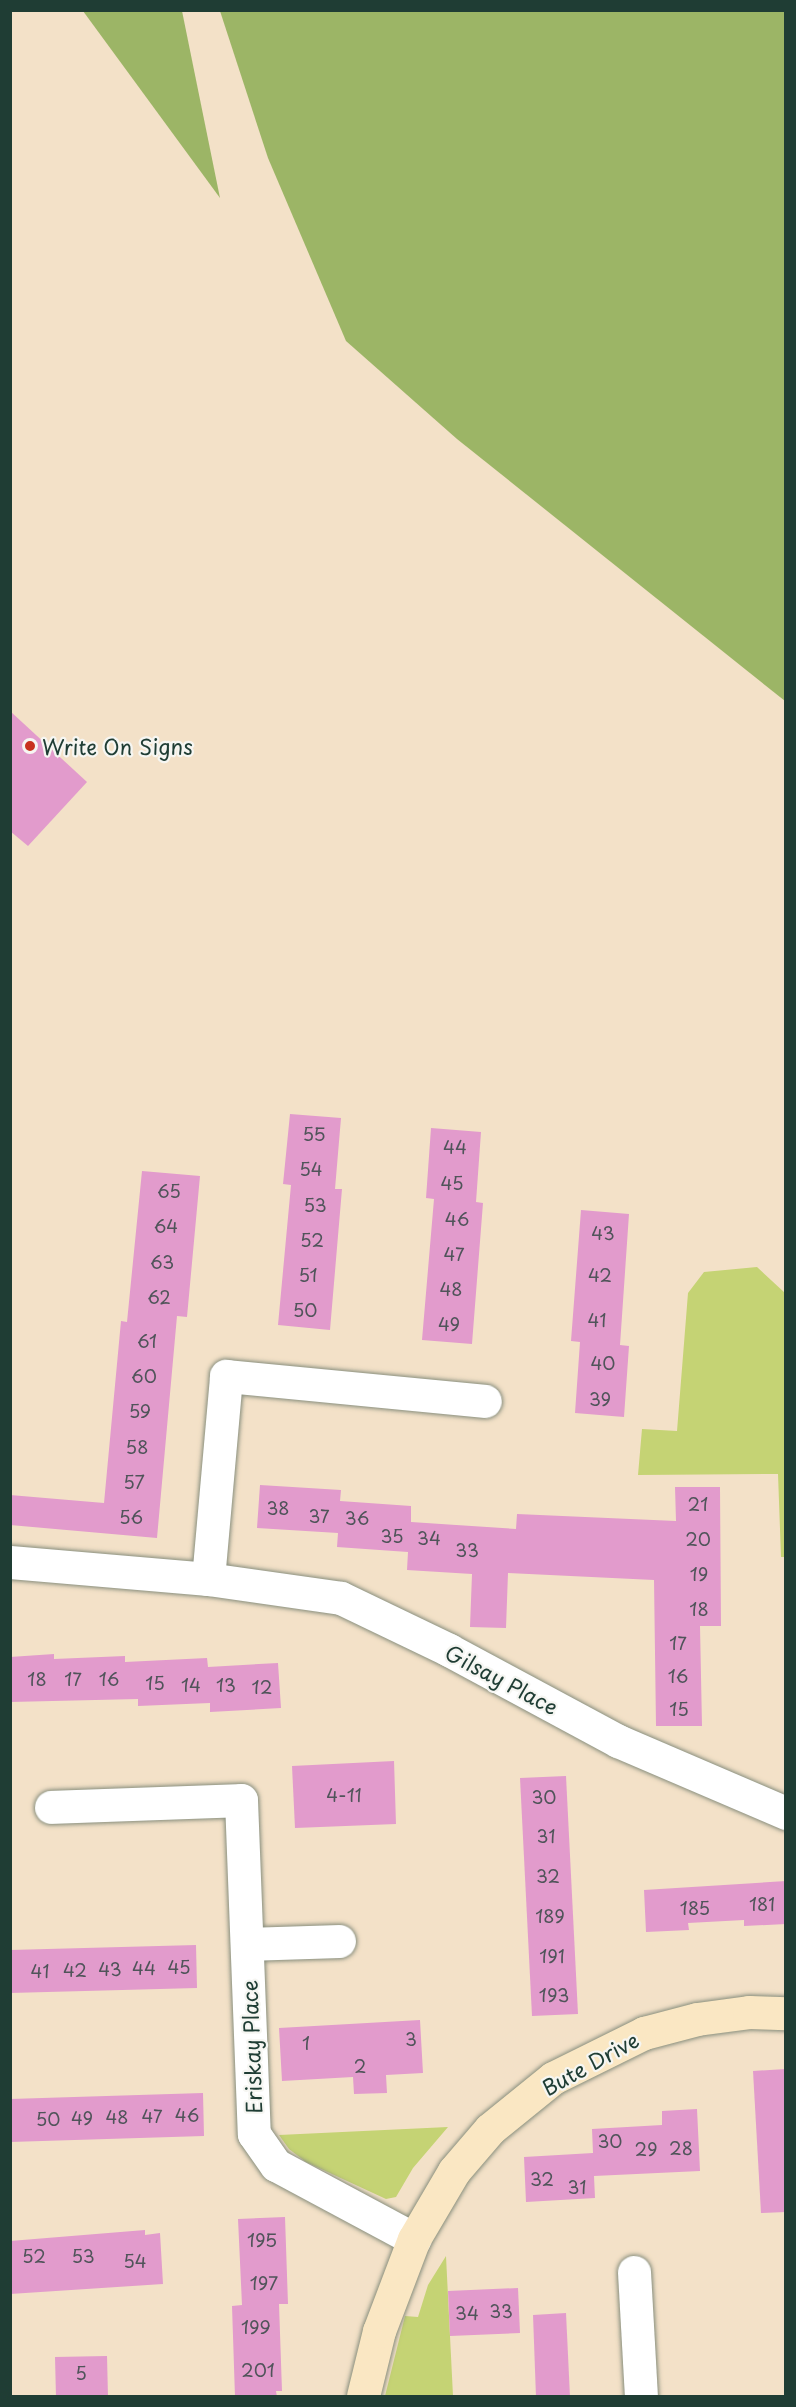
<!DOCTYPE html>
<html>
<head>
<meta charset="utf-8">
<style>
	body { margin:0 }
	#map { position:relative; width:796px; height:2407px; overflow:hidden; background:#f3e1c8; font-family:"Playpen Sans",sans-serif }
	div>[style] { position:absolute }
	.green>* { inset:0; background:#c5d374 }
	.forest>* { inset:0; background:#9cb566 }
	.building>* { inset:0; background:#e29bcc }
	.roads { filter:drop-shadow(0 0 2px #898f7e) drop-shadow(0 0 2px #898f7e) }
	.street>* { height:33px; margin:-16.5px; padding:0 16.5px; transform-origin:16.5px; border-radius:16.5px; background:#fff }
	.secondary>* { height:33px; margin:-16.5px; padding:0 16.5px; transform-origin:16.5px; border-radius:16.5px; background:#fae7c3 }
	.dots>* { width:16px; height:16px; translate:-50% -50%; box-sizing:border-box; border:3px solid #f6f6f2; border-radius:50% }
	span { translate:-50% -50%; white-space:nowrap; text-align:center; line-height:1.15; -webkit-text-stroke:4.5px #f6f6f2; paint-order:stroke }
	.number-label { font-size:18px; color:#50545a }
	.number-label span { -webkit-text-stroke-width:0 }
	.poi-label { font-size:21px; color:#1f3d34 }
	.left { translate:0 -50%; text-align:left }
	.street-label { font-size:21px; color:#1f3d34 }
	.frame { position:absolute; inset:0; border:12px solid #1f3d34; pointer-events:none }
</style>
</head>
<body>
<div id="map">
	<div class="green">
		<i style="clip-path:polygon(757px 1267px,785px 1293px,785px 1557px,781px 1557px,778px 1474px,638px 1475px,642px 1429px,677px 1431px,688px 1293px,704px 1272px)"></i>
		<i style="clip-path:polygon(448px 2127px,413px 2168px,396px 2197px,386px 2199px,306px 2162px,289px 2149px,279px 2135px)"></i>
		<i style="clip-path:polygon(446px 2256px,453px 2396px,385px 2396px,405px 2316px,418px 2317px,428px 2285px)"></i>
	</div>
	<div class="forest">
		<i style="clip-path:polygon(83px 11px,182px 11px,220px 198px)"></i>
		<i style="clip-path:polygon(220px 11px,785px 11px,785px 701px,457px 439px,346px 341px,268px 158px)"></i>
	</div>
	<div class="building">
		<i style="clip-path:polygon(10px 711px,87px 782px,28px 846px,10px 831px)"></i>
		<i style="clip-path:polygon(290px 1114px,341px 1118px,335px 1189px,342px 1189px,330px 1330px,278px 1325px,291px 1185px,283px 1184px)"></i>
		<i style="clip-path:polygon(431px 1128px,481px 1132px,476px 1202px,483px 1203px,472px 1344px,422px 1340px,434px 1199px,426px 1198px)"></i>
		<i style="clip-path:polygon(142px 1171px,200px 1176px,187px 1317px,177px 1316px,157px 1538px,10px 1525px,10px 1495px,104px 1503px,121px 1321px,127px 1322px)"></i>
		<i style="clip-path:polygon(581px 1210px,629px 1214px,620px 1345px,629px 1346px,624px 1417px,575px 1413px,580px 1342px,571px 1341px)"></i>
		<i style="clip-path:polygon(260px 1485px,341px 1490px,340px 1501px,411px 1506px,411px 1522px,516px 1529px,517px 1514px,676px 1521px,675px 1487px,720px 1487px,721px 1626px,700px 1626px,702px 1726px,656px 1726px,654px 1580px,508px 1573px,506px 1628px,470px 1627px,472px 1574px,407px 1570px,408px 1552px,337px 1547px,338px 1533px,257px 1528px)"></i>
		<i style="clip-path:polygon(54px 1654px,54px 1659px,125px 1656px,125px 1662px,207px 1658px,208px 1667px,278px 1663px,281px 1708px,210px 1712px,210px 1703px,138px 1706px,138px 1699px,10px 1702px,10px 1657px)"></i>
		<i style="clip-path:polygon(394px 1761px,396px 1824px,295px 1828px,292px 1766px)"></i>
		<i style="clip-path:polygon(566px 1776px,578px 2014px,532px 2016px,520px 1778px)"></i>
		<i style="clip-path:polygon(786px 1881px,786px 1924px,744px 1926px,744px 1920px,688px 1923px,689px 1930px,646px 1932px,644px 1890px)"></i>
		<i style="clip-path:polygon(196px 1945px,197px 1988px,10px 1993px,10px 1950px)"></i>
		<i style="clip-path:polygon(420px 2020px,423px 2073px,386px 2075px,387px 2093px,354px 2094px,353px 2077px,282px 2081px,279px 2028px)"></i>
		<i style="clip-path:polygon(786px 2069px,786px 2212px,761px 2213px,753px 2071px)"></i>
		<i style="clip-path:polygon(203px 2093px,204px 2136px,10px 2142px,10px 2099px)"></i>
		<i style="clip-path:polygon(697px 2109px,700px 2171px,594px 2176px,595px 2198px,526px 2202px,524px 2157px,593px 2153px,592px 2129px,662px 2125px,662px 2111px)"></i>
		<i style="clip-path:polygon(285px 2217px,288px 2304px,279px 2304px,282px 2391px,276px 2391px,277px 2397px,235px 2397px,232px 2306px,242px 2305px,238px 2219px)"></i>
		<i style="clip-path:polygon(145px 2230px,145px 2235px,160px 2233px,163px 2284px,10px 2294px,10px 2241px)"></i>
		<i style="clip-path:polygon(518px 2288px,520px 2333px,450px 2336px,448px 2291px)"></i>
		<i style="clip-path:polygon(566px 2313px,570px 2397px,536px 2397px,533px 2315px)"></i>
		<i style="clip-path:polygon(107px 2356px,108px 2397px,56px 2397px,55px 2357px)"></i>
	</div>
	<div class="roads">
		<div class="street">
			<i style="left:10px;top:1562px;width:199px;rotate:4.9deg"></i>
			<i style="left:208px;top:1579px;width:134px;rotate:8.1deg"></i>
			<i style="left:341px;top:1598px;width:120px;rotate:25.7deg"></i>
			<i style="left:449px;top:1650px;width:192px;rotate:28.3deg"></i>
			<i style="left:618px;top:1741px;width:183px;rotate:23.2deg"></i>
			<i style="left:208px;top:1579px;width:204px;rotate:-84.9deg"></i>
			<i style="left:226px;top:1376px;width:260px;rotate:5.5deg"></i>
			<i style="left:51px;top:1807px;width:190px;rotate:-2.1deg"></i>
			<i style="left:241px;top:1800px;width:334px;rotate:87.8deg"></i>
			<i style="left:254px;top:2134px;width:38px;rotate:55deg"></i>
			<i style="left:276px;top:2165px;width:157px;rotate:28.2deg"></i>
			<i style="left:247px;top:1944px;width:92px;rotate:-1.9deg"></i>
			<i style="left:634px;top:2272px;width:124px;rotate:86.8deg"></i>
		</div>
		<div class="secondary">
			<i style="left:363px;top:2396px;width:67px;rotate:-76.2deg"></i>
			<i style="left:379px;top:2331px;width:98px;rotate:-69.2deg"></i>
			<i style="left:414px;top:2239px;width:79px;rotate:-59.5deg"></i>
			<i style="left:454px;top:2171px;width:55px;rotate:-49.4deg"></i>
			<i style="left:490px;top:2129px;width:81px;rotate:-39deg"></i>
			<i style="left:553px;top:2078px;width:102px;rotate:-26.3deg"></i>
			<i style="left:644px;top:2033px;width:55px;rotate:-14.8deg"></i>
			<i style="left:697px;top:2019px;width:52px;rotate:-7.7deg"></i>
			<i style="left:749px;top:2012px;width:37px;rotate:2deg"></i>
		</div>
	</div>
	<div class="dots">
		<i style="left:30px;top:746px;background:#c8321e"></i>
	</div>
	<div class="number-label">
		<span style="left:314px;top:1134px">55</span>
		<span style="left:455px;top:1147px">44</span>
		<span style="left:311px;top:1169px">54</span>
		<span style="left:452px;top:1183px">45</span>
		<span style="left:169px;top:1191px">65</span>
		<span style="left:315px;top:1205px">53</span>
		<span style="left:457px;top:1219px">46</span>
		<span style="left:166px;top:1226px">64</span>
		<span style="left:603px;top:1233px">43</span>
		<span style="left:312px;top:1240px">52</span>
		<span style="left:454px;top:1254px">47</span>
		<span style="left:162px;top:1262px">63</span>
		<span style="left:308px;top:1275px">51</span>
		<span style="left:600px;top:1275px">42</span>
		<span style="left:451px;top:1289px">48</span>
		<span style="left:159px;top:1297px">62</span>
		<span style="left:305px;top:1310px">50</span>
		<span style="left:597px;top:1320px">41</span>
		<span style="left:449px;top:1324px">49</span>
		<span style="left:147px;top:1341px">61</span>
		<span style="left:603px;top:1363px">40</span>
		<span style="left:144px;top:1376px">60</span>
		<span style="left:600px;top:1399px">39</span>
		<span style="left:140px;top:1411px">59</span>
		<span style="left:137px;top:1447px">58</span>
		<span style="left:134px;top:1482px">57</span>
		<span style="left:698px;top:1504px">21</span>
		<span style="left:278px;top:1508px">38</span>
		<span style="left:319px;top:1516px">37</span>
		<span style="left:131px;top:1517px">56</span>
		<span style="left:357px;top:1518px">36</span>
		<span style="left:392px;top:1536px">35</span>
		<span style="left:429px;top:1538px">34</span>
		<span style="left:698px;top:1539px">20</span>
		<span style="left:467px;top:1550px">33</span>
		<span style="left:699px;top:1574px">19</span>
		<span style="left:699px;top:1609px">18</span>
		<span style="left:678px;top:1643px">17</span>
		<span style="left:678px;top:1676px">16</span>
		<span style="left:37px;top:1679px">18</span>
		<span style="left:73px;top:1679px">17</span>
		<span style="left:109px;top:1679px">16</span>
		<span style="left:155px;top:1683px">15</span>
		<span style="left:191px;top:1685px">14</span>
		<span style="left:226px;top:1685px">13</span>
		<span style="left:262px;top:1687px">12</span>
		<span style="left:679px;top:1709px">15</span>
		<span style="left:344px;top:1795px">4-11</span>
		<span style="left:544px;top:1797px">30</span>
		<span style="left:546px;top:1836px">31</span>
		<span style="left:548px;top:1876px">32</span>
		<span style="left:762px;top:1904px">181</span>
		<span style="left:695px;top:1908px">185</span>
		<span style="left:550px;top:1916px">189</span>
		<span style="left:552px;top:1956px">191</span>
		<span style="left:179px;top:1967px">45</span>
		<span style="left:144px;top:1968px">44</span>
		<span style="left:110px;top:1969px">43</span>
		<span style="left:75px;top:1970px">42</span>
		<span style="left:40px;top:1971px">41</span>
		<span style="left:554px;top:1995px">193</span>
		<span style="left:411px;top:2039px">3</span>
		<span style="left:306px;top:2043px">1</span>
		<span style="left:360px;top:2066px">2</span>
		<span style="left:187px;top:2115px">46</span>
		<span style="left:152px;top:2116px">47</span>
		<span style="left:117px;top:2117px">48</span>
		<span style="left:82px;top:2118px">49</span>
		<span style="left:48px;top:2119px">50</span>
		<span style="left:610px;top:2141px">30</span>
		<span style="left:681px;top:2148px">28</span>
		<span style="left:646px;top:2149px">29</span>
		<span style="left:542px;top:2179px">32</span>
		<span style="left:577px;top:2187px">31</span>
		<span style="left:262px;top:2240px">195</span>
		<span style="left:34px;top:2256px">52</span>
		<span style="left:83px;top:2256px">53</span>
		<span style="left:135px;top:2261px">54</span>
		<span style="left:264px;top:2283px">197</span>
		<span style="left:501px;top:2311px">33</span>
		<span style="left:467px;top:2313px">34</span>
		<span style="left:256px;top:2327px">199</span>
		<span style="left:258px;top:2370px">201</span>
		<span style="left:81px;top:2373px">5</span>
	</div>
	<div class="poi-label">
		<span class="left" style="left:42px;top:746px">Write On Signs</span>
	</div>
	<div class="street-label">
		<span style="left:502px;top:1679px;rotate:28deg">Gilsay Place</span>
		<span style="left:251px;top:2047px;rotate:-92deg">Eriskay Place</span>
		<span style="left:590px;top:2063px;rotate:-29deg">Bute Drive</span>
	</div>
	<div class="frame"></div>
</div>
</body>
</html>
